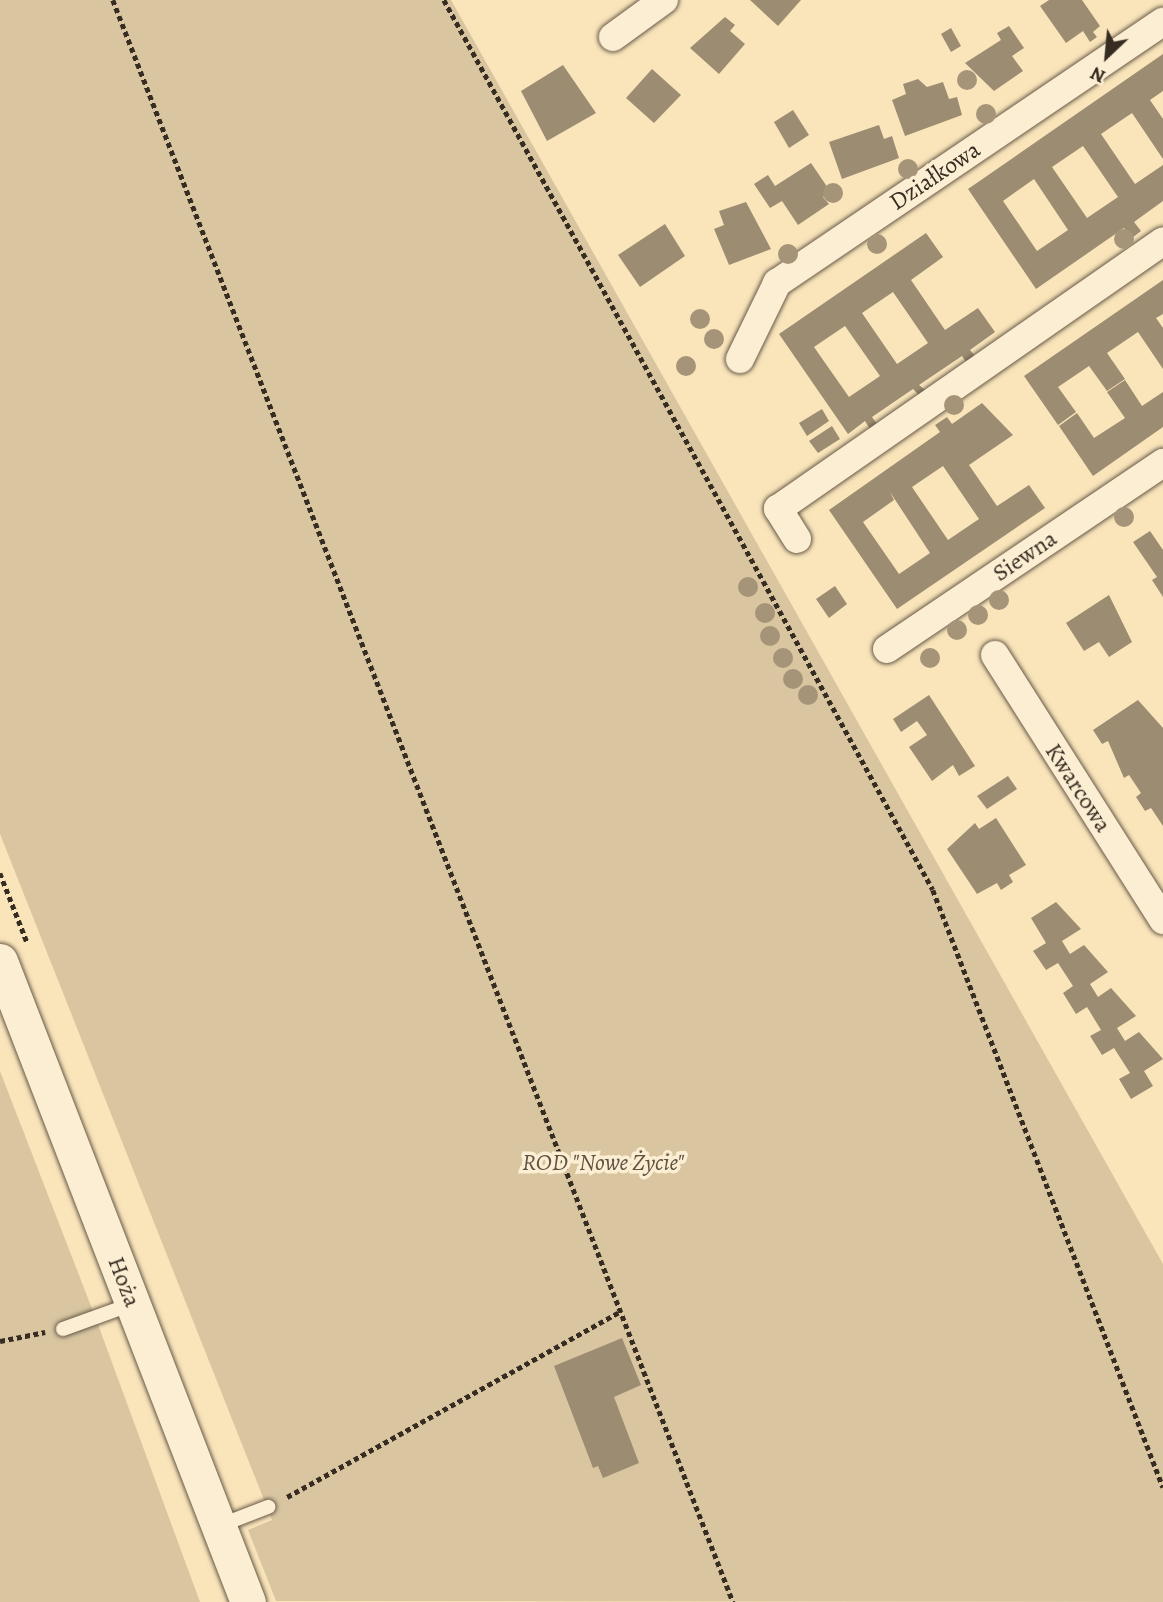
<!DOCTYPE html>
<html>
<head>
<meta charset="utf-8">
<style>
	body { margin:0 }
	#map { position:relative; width:1163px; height:1602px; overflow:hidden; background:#fae5bb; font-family:Alegreya,serif }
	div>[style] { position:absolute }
	.green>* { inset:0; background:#d9c6a1 }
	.building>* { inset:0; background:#9c8c71 }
	.path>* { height:4.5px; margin-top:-2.25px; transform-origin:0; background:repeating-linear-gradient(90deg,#362c21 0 5px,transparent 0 8.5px) }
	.roads { filter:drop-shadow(0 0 2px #675a48) drop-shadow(0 0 2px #675a48) }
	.service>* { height:14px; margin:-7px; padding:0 7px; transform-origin:7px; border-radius:7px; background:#fceed3 }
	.minor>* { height:28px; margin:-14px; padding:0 14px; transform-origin:14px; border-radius:14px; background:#fceed3 }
	.tertiary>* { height:35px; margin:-17.5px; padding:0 17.5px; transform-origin:17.5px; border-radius:17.5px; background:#fceed3 }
	.trees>* { width:20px; height:20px; margin:-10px; border-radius:50%; background:#a59478 }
	span { translate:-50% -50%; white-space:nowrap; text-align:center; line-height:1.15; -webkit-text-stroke:7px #fceed3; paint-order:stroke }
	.street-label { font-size:24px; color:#362c21 }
	.park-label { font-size:24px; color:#5f5241; font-style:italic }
	.north { position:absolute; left:1072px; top:21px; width:70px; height:70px; -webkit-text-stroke:5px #fceed3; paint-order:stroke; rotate:206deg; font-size:19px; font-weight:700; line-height:28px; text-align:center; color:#362c21 }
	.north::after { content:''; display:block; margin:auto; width:24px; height:32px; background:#362c21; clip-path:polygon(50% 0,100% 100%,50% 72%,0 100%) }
</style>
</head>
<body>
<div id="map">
	<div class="green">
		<i style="clip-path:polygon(0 0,451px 0,1163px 1264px,1163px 1602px,276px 1601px,248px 1530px,272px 1520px,0 834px)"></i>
		<i style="clip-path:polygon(0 1071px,96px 1319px,200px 1602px,0 1602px)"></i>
	</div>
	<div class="building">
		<i style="clip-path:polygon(750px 0,801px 0,778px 26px)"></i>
		<i style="clip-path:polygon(1049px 0,1082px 0,1100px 26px,1093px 32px,1097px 37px,1090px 42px,1083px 31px,1066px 43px,1040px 6px)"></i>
		<i style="clip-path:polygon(725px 17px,735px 25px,730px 31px,745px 44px,719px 74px,690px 48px)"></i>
		<i style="clip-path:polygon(1009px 26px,1024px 48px,1012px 56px,1023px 71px,994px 91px,965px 63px,1001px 40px,997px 33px)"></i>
		<i style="clip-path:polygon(951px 28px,961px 46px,951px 52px,941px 34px)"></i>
		<i style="clip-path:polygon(evenodd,1163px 54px,1163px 91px,1150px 100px,1163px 119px,1163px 159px,1132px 113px,1101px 134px,1135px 184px,1163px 165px,1163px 201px,1134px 222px,1141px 231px,1132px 238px,1124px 228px,1036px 289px,968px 189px,1163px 54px,1083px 146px,1118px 197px,1087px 218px,1052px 167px,1083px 146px,1163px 54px,1034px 179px,1068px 230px,1037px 251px,1003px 201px,1034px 179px)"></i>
		<i style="clip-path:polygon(563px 65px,596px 113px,547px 141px,521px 91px)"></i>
		<i style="clip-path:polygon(652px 69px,681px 95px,654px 123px,626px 98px)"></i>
		<i style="clip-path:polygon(918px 79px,927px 87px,943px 82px,949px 99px,957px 97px,962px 115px,905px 136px,892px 100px,906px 94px,903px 84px)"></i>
		<i style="clip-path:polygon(793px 110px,809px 135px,789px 148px,774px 122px)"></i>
		<i style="clip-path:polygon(879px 125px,884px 139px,892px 136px,899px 158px,842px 179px,829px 142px)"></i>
		<i style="clip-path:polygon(811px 163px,830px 191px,823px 197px,829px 204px,798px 225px,782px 201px,770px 208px,754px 184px,768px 175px,775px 186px)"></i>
		<i style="clip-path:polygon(746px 202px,771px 249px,729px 265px,714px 229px,724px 225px,719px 211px)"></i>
		<i style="clip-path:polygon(665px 224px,685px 256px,640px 287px,618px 255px)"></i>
		<i style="clip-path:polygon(evenodd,926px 233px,943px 257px,911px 280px,945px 330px,978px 308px,995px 332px,970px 350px,975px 356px,966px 362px,962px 356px,919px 385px,925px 390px,919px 395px,913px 389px,872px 417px,877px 424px,870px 429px,865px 421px,848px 434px,779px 334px,926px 233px,893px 292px,928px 343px,897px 364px,862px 313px,893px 292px,926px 233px,845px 326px,880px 376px,849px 397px,814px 347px,845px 326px)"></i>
		<i style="clip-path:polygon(1163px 280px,1163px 314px,1156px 318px,1163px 328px,1163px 369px,1138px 332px,1107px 353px,1125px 379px,1107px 391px,1089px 366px,1058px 387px,1076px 412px,1058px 425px,1024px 376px)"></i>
		<i style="clip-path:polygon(1125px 380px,1142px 406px,1163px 392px,1163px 427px,1093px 476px,1059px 426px,1077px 413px,1094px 438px,1125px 418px,1107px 392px)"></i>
		<i style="clip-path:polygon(evenodd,982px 403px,1013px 435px,969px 465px,997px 506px,1029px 485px,1045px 508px,897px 609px,829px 510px,940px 432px,935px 425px,947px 417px,952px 424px,982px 403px,943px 466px,979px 519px,948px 540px,912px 487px,943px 466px,982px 403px,890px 492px,930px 553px,899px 574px,863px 522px,894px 500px,890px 492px)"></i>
		<i style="clip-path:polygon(822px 409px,829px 421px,807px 436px,799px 423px)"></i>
		<i style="clip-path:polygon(832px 426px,840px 439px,818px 453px,809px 441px)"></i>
		<i style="clip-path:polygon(1150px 531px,1163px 550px,1163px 597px,1152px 580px,1157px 577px,1133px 542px)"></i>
		<i style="clip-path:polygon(835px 586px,847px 604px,829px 618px,816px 599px)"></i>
		<i style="clip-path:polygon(1109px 595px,1132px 642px,1109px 657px,1099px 642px,1084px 651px,1066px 623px)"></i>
		<i style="clip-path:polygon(929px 695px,975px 766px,959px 776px,953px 765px,932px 781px,909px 747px,927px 735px,917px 721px,901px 732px,893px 719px)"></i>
		<i style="clip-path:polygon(1138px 700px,1163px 728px,1163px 826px,1151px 808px,1145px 811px,1136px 797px,1141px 793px,1129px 775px,1124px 778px,1108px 741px,1102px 744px,1093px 730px)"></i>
		<i style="clip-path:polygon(1008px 776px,1017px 789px,987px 809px,977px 796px)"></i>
		<i style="clip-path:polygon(996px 818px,1026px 865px,1009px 875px,1013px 882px,1001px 890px,997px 883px,977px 894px,947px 849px,975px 823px,979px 829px)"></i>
		<i style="clip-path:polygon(1056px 902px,1081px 929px,1062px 941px,1070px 954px,1084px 945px,1108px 972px,1090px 984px,1098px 997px,1111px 988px,1136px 1016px,1117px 1028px,1125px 1041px,1139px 1032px,1163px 1059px,1144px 1071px,1153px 1086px,1131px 1099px,1119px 1079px,1130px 1073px,1114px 1048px,1102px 1055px,1090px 1036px,1101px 1030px,1087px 1007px,1076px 1014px,1063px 993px,1073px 986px,1058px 963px,1046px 970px,1033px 951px,1046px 943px,1031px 918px)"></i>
		<i style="clip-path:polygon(622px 1338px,641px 1385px,614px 1397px,639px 1463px,603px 1478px,598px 1466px,593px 1468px,554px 1366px)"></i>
	</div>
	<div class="path">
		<i style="left:113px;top:0;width:1718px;rotate:68.84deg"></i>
		<i style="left:444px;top:0;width:1015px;rotate:61.21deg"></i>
		<i style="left:933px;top:890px;width:640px;rotate:68.93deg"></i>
		<i style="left:0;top:873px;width:74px;rotate:68.6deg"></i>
		<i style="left:0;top:1341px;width:46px;rotate:-11.3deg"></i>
		<i style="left:287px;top:1497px;width:382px;rotate:-29.1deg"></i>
	</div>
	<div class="roads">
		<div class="service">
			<i style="left:63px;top:1329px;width:73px;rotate:-19.9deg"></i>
			<i style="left:219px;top:1526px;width:53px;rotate:-21.2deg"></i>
		</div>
		<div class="minor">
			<i style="left:613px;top:37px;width:63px;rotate:-36deg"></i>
			<i style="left:740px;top:359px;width:85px;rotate:-64deg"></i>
			<i style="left:777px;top:283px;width:466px;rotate:-34.1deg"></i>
			<i style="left:797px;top:539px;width:36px;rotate:-122deg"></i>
			<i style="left:778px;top:509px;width:469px;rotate:-34.8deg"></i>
			<i style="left:887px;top:649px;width:333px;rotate:-34deg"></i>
			<i style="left:995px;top:655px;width:314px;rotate:57.6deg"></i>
		</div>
		<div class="tertiary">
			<i style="left:0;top:961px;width:687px;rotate:68.85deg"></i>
		</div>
	</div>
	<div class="trees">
		<i style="left:967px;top:80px"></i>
		<i style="left:986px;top:114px"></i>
		<i style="left:908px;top:169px"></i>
		<i style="left:833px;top:193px"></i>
		<i style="left:1124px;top:239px"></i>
		<i style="left:877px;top:244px"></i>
		<i style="left:788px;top:254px"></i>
		<i style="left:700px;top:319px"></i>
		<i style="left:714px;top:339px"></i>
		<i style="left:686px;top:366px"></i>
		<i style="left:954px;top:405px"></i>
		<i style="left:1124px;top:517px"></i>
		<i style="left:748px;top:587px"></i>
		<i style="left:999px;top:600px"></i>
		<i style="left:765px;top:613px"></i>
		<i style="left:978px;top:615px"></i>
		<i style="left:957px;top:630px"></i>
		<i style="left:770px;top:636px"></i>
		<i style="left:783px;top:658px"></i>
		<i style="left:930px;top:658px"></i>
		<i style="left:793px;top:679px"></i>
		<i style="left:808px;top:695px"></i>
	</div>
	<div class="street-label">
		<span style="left:935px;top:176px;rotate:-34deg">Działkowa</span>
		<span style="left:1025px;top:556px;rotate:-34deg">Siewna</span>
		<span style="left:1078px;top:788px;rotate:57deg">Kwarcowa</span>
		<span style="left:124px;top:1282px;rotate:69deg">Hoża</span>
	</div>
	<div class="park-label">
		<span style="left:603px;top:1163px">ROD "Nowe Życie"</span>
	</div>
	<div class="north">N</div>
</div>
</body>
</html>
